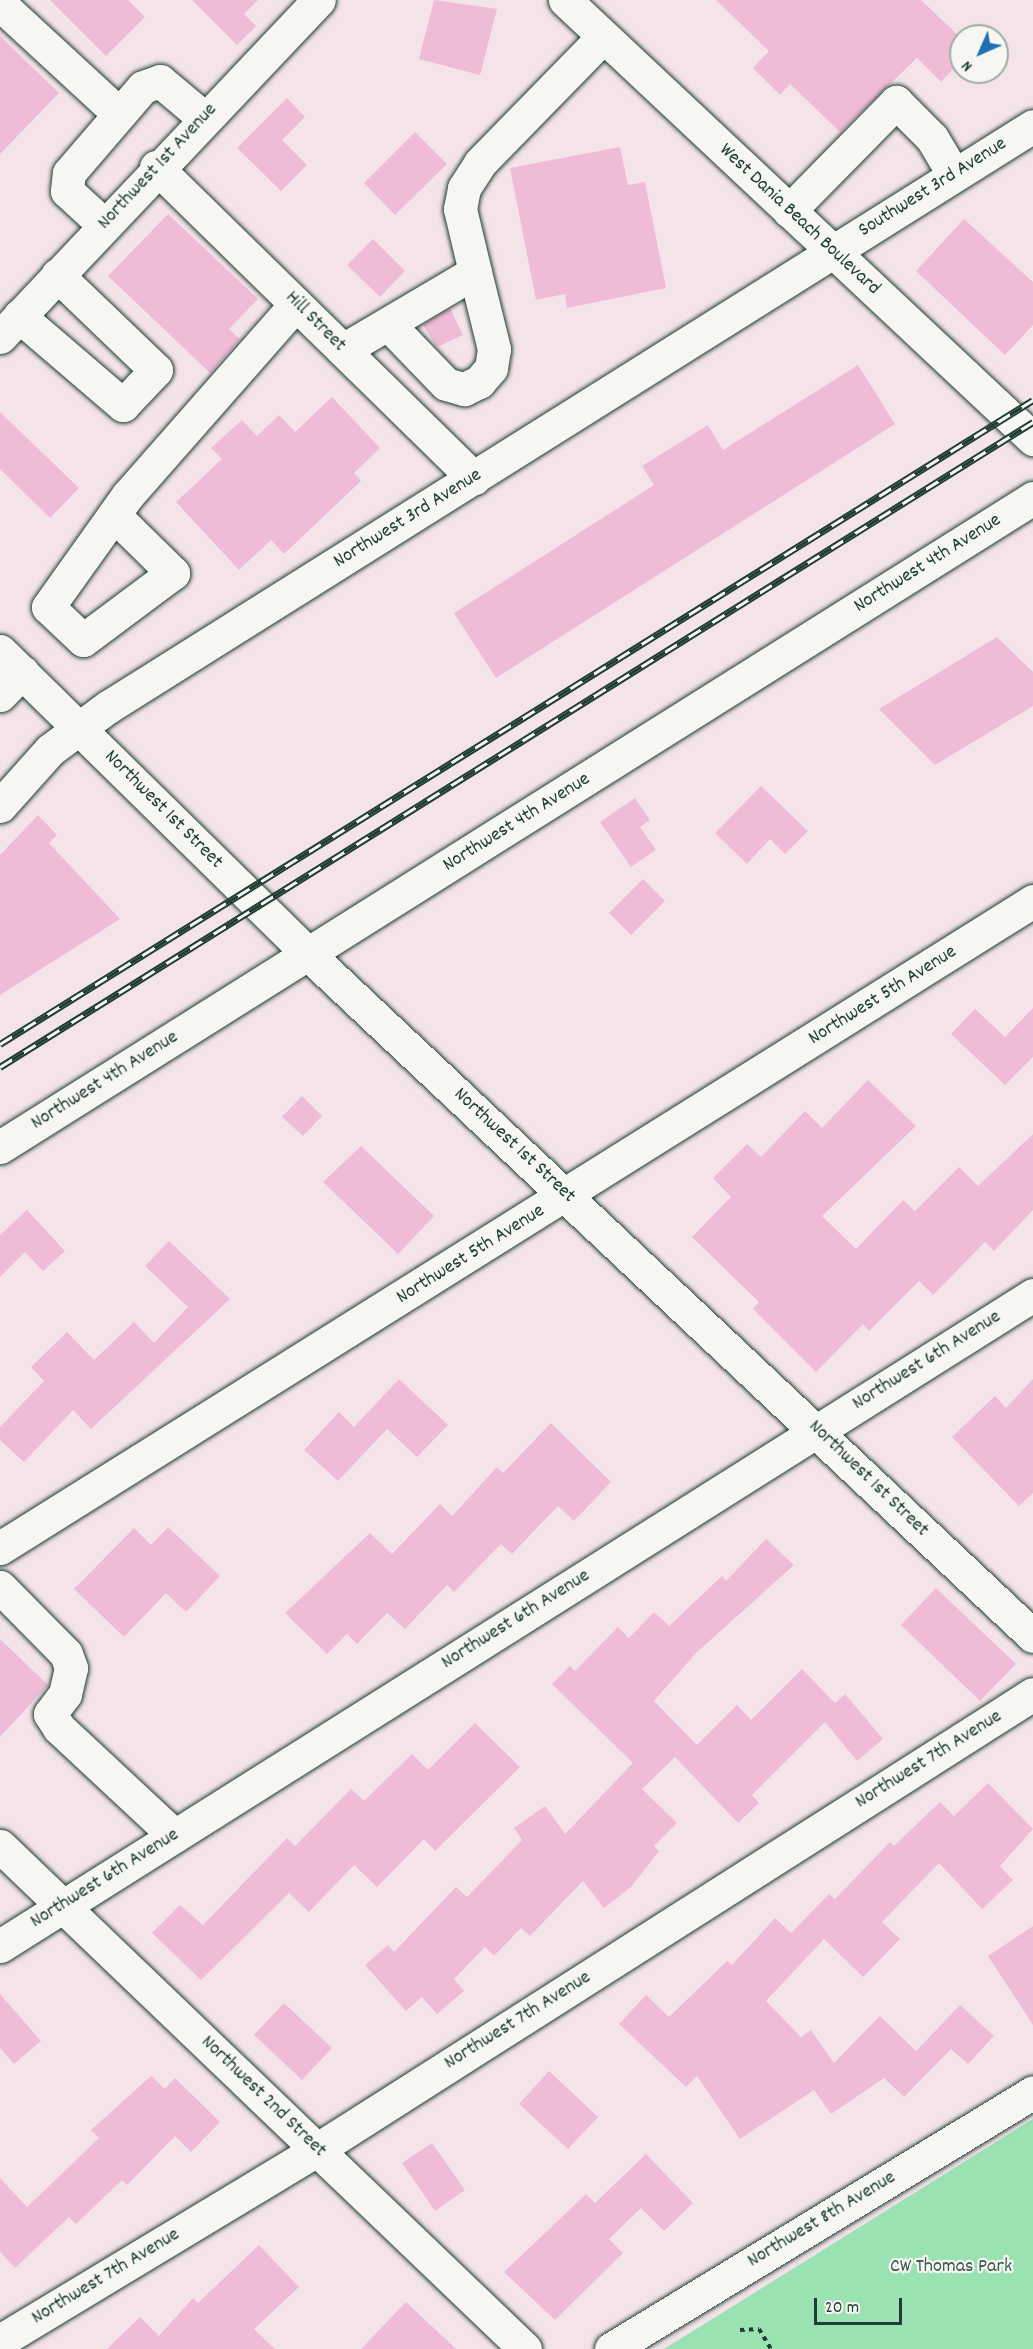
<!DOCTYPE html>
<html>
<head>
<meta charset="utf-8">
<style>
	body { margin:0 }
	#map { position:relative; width:1033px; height:2349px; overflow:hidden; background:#f4e4ea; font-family:Dekko,sans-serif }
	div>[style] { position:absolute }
	.green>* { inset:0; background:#9ae2b1 }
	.building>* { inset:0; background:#f0bbd6 }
	.path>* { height:4px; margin-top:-2px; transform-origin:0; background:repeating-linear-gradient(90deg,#1f3d34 0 4.5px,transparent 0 9px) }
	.roads { filter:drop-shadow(0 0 2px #1f3d34) drop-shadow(0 0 2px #1f3d34) }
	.minor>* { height:33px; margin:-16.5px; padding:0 16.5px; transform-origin:16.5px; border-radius:16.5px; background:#f6f6f2 }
	.rail>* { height:7px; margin-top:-3.5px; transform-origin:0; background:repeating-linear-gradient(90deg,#f6f6f2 0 14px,#1f3d34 0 28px); box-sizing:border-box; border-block:2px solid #1f3d34 }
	span { translate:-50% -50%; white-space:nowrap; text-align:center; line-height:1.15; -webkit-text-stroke:4.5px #f6f6f2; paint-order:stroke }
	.street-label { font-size:20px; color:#1f3d34 }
	.park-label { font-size:20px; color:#385e4d }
	.north { position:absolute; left:949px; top:24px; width:60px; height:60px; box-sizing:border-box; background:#f6f6f2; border:2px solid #a0aca6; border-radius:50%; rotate:225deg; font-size:16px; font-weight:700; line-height:24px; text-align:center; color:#1f3d34 }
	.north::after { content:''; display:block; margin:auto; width:21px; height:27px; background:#1f6fb2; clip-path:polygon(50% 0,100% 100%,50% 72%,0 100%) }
	.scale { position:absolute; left:814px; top:2298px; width:88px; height:27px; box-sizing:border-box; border:3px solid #1f3d34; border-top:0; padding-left:8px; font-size:18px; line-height:21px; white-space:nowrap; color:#1f3d34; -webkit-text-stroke:4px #f6f6f2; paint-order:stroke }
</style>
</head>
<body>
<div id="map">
	<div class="green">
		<i style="clip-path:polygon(1033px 2119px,1033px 2349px,664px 2349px)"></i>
	</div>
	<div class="building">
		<i style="clip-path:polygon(50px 0,128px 0,145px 17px,106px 56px)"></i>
		<i style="clip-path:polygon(192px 0,258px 0,244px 14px,256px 26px,237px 45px)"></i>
		<i style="clip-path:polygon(434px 0,497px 9px,480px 75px,419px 59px)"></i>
		<i style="clip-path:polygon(716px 0,921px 0,961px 38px,961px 61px,941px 82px,917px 58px,840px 132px,790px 84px,780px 95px,753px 68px,769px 51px)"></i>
		<i style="clip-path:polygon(0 36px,59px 93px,0 154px)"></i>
		<i style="clip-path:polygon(287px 98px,305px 117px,282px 140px,307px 165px,281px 191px,237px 148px)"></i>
		<i style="clip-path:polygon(415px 132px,447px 164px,395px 215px,364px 183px)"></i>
		<i style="clip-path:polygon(620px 147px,628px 185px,645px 182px,666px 288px,567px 308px,565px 294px,536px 300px,510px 168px)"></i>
		<i style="clip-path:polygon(168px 214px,258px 299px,229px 329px,240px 339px,210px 373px,108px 276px)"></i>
		<i style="clip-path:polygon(964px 219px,1033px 282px,1033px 325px,1005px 355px,916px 271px)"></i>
		<i style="clip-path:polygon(373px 239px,405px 271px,380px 297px,347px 265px)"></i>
		<i style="clip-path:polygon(450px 308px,463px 335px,437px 347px,423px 325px)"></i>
		<i style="clip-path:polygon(858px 365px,895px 424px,496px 678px,454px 613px,654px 485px,642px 466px,708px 425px,723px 450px)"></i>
		<i style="clip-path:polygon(332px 397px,380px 448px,354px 473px,361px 481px,284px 554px,271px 540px,239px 570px,176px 502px,222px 459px,211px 448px,242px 420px,257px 436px,279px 415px,295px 432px)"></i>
		<i style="clip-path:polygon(0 412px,79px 488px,50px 518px,0 469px)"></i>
		<i style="clip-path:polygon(997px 637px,1033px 672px,1033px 706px,935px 765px,879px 709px)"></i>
		<i style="clip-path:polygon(761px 786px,808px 831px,785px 854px,770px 839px,747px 864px,715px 833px)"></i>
		<i style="clip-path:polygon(635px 798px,650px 820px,640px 827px,656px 850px,631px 867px,600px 822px)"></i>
		<i style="clip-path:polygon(38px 815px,57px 835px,49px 843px,120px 919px,0 995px,0 855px)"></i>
		<i style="clip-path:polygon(643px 879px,665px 901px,631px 935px,609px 913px)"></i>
		<i style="clip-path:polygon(1033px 1008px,1033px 1057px,1005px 1085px,951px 1034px,975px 1009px,1005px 1037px)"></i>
		<i style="clip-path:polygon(868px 1080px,916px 1126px,822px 1216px,856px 1249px,903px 1200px,915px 1211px,959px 1167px,978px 1186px,1033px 1134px,1033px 1210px,994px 1251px,985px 1242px,933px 1295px,919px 1281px,869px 1331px,863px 1324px,816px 1372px,753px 1309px,759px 1302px,692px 1237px,731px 1197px,713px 1178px,747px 1144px,761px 1157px,805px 1111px,822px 1128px)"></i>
		<i style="clip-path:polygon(302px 1096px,322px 1116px,303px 1136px,282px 1117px)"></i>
		<i style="clip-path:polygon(361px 1146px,434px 1216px,398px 1254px,323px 1182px)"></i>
		<i style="clip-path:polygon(27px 1210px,65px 1251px,43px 1271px,25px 1252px,0 1277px,0 1235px)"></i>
		<i style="clip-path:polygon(169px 1241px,230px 1299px,91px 1429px,73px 1410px,24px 1462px,0 1440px,0 1427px,44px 1381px,31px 1367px,67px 1332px,94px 1360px,134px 1322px,154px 1343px,188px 1307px,145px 1266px)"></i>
		<i style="clip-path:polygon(399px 1379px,448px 1425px,417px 1457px,387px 1429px,338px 1481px,304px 1450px,339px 1412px,354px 1427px)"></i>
		<i style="clip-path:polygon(1033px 1379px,1033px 1493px,1019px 1506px,952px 1437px,995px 1396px,1006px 1408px)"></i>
		<i style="clip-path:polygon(551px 1423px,611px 1482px,574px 1521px,558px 1506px,512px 1554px,501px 1544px,454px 1592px,447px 1585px,405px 1629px,387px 1613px,357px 1644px,347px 1634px,327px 1654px,285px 1613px,370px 1533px,392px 1554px,440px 1504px,452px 1516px,497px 1467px,503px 1473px)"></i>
		<i style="clip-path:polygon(168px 1527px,220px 1576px,186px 1612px,166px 1593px,124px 1637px,74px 1589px,134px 1528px,151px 1545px)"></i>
		<i style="clip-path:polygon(766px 1539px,794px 1565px,696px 1653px,654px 1701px,697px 1745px,737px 1705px,751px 1720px,802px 1669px,835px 1703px,845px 1694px,883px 1739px,857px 1761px,825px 1722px,752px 1795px,759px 1803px,738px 1823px,675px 1757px,642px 1789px,677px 1823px,654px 1846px,659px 1851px,631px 1887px,604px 1908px,583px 1881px,530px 1936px,521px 1928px,494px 1956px,485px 1947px,454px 1979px,464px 1991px,437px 2014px,422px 1997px,406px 2011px,365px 1965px,388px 1945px,394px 1952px,456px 1887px,467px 1897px,522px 1840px,514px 1828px,545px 1806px,565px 1834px,633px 1763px,552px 1684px,570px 1666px,575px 1671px,618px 1627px,629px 1638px,654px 1612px,669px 1626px,722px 1576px,726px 1581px)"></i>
		<i style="clip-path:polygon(936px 1588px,1016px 1664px,980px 1701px,901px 1625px)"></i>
		<i style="clip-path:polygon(0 1639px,48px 1685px,0 1737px)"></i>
		<i style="clip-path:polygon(475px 1723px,520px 1767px,435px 1851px,424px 1839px,377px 1887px,354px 1865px,309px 1912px,289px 1893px,201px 1980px,152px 1933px,180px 1905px,203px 1925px,287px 1838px,295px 1846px,351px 1789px,364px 1801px,412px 1754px,428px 1770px)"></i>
		<i style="clip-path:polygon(988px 1783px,1033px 1829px,1000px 1866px,1013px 1880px,982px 1909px,939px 1863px,882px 1922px,900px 1939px,863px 1977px,824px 1939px,766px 2001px,801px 2037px,811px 2030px,834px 2063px,880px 2016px,916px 2051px,960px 2005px,994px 2036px,968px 2064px,951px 2049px,904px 2097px,884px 2078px,831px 2114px,814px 2090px,740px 2139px,697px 2076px,686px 2087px,619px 2024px,646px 1995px,669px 2017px,727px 1961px,732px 1965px,775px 1918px,791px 1933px,829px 1894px,835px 1899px,890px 1842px,894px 1846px,940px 1802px,954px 1816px)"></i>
		<i style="clip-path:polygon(1033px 1926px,1033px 2025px,988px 1956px)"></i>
		<i style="clip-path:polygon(0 1994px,41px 2041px,14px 2064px,0 2048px)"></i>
		<i style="clip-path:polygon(284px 2003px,332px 2048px,302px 2080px,254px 2035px)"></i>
		<i style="clip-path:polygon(549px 2071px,598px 2117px,568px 2149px,519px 2104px)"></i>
		<i style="clip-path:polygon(151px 2076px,165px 2089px,175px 2078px,220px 2122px,191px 2152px,175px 2136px,127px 2185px,122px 2180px,76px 2224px,69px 2217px,15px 2268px,0 2252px,0 2178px,27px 2207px,99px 2138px,91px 2130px)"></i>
		<i style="clip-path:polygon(432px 2143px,465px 2190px,435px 2211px,402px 2163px)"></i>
		<i style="clip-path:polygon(646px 2154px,693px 2203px,664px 2231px,641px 2208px,609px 2239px,623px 2253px,555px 2320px,504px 2272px,586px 2194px,595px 2203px)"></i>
		<i style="clip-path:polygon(259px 2245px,299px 2287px,254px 2329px,275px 2349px,107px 2349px,140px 2317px,159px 2336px,193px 2298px,198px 2303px)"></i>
		<i style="clip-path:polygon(406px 2302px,456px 2349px,361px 2349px)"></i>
	</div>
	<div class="path">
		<i style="left:740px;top:2330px;width:19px;rotate:-3deg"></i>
		<i style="left:759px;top:2329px;width:23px;rotate:59deg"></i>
	</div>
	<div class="roads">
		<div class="minor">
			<i style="left:565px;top:0;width:642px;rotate:43.17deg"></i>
			<i style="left:0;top:4px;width:162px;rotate:42.7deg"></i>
			<i style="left:156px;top:167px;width:445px;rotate:44.4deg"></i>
			<i style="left:789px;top:211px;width:153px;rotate:-45.5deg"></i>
			<i style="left:896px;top:102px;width:51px;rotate:45deg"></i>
			<i style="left:932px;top:138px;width:43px;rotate:59.3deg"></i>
			<i style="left:103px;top:224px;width:49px;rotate:-137.5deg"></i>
			<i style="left:67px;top:191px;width:18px;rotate:-84deg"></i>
			<i style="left:69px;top:173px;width:113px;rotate:-49.3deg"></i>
			<i style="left:143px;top:87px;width:18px;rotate:-19deg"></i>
			<i style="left:160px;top:81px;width:57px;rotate:40.1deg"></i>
			<i style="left:19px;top:316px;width:137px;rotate:40.6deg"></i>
			<i style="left:123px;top:405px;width:48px;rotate:-46.7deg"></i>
			<i style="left:156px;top:370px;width:137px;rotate:-136.2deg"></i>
			<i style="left:388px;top:324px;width:83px;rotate:46deg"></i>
			<i style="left:446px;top:384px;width:19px;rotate:16deg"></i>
			<i style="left:464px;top:389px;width:17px;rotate:-25deg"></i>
			<i style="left:479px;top:382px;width:18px;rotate:-49deg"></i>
			<i style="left:491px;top:368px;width:19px;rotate:-81deg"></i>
			<i style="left:494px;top:349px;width:79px;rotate:-103.9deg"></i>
			<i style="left:0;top:337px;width:464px;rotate:-46.6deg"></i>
			<i style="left:343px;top:350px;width:153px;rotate:-30.6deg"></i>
			<i style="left:475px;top:272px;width:65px;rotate:-103.4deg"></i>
			<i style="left:460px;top:209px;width:21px;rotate:-79deg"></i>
			<i style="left:464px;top:188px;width:30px;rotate:-57deg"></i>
			<i style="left:480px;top:163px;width:176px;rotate:-45.7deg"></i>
			<i style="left:114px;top:515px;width:83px;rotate:44.5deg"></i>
			<i style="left:173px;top:573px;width:112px;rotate:143.3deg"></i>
			<i style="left:83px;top:640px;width:48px;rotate:-136.7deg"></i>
			<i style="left:48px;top:607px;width:138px;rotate:-54.5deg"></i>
			<i style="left:128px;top:495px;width:254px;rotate:-48.7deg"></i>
			<i style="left:0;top:651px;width:432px;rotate:44.5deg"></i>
			<i style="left:308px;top:954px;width:995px;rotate:43.25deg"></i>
			<i style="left:0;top:695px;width:32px;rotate:-46deg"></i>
			<i style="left:0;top:806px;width:75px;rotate:-48.2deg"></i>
			<i style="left:50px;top:750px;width:72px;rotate:-36.6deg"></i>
			<i style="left:108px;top:707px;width:1092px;rotate:-32.13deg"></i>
			<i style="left:0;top:1147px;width:1220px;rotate:-32.14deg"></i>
			<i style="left:0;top:1548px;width:1219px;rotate:-32.06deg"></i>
			<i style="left:0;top:1587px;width:94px;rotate:45.4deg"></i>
			<i style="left:66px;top:1654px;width:15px;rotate:70deg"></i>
			<i style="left:71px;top:1668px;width:27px;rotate:103deg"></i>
			<i style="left:65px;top:1694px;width:25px;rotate:127deg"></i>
			<i style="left:50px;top:1714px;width:17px;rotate:57deg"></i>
			<i style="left:59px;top:1728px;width:158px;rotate:43deg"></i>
			<i style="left:0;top:1846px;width:727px;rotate:43.77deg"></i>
			<i style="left:0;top:1946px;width:1221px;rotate:-32.22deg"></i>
			<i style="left:0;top:2341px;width:371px;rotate:-31.1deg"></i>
			<i style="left:318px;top:2149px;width:847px;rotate:-32.47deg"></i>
			<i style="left:611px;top:2349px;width:494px;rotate:-31.3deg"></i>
		</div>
	</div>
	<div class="rail">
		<i style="left:0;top:1044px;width:1217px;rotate:-31.94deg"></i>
		<i style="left:0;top:1067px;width:1218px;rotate:-31.98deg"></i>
	</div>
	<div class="street-label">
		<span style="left:158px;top:167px;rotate:-47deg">Northwest 1st Avenue</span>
		<span style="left:933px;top:188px;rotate:-32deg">Southwest 3rd Avenue</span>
		<span style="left:799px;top:220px;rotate:43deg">West Dania Beach Boulevard</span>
		<span style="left:315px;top:322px;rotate:45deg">Hill Street</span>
		<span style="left:408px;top:519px;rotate:-32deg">Northwest 3rd Avenue</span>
		<span style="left:928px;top:564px;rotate:-32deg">Northwest 4th Avenue</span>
		<span style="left:163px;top:810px;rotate:45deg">Northwest 1st Street</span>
		<span style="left:517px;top:823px;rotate:-32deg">Northwest 4th Avenue</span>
		<span style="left:883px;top:996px;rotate:-32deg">Northwest 5th Avenue</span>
		<span style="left:105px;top:1081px;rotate:-32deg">Northwest 4th Avenue</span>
		<span style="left:514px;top:1146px;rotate:43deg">Northwest 1st Street</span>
		<span style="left:471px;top:1255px;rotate:-32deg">Northwest 5th Avenue</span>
		<span style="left:927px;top:1361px;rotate:-32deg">Northwest 6th Avenue</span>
		<span style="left:868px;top:1479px;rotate:44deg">Northwest 1st Street</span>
		<span style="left:516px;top:1620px;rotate:-32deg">Northwest 6th Avenue</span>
		<span style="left:929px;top:1760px;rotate:-32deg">Northwest 7th Avenue</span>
		<span style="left:105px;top:1879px;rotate:-32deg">Northwest 6th Avenue</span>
		<span style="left:518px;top:2021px;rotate:-32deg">Northwest 7th Avenue</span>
		<span style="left:263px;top:2097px;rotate:44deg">Northwest 2nd Street</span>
		<span style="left:822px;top:2220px;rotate:-31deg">Northwest 8th Avenue</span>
		<span style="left:106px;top:2277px;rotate:-31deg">Northwest 7th Avenue</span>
	</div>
	<div class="park-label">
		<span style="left:951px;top:2267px">CW Thomas Park</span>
	</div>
	<div class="north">N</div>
	<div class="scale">20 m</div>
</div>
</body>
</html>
